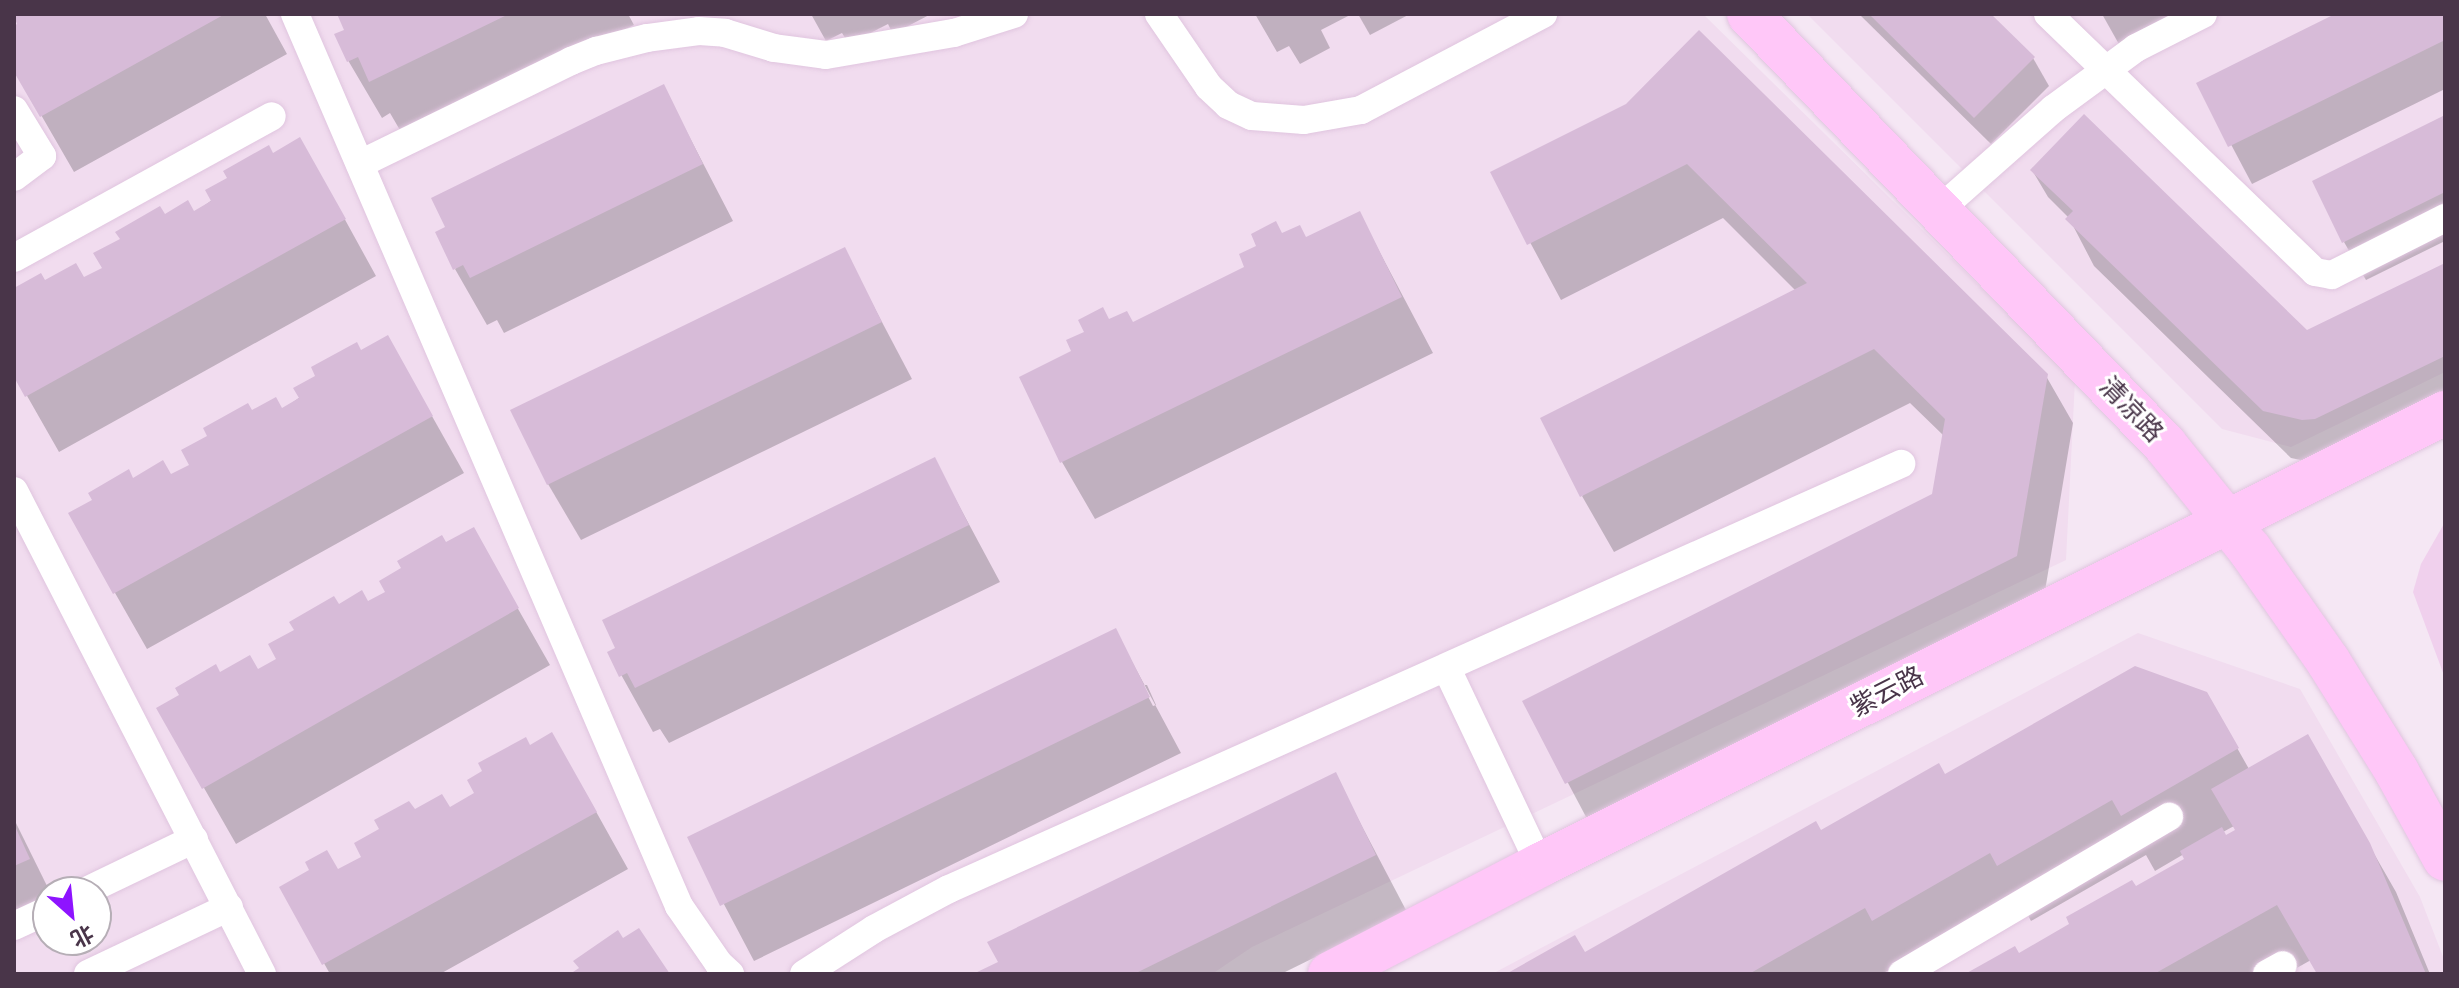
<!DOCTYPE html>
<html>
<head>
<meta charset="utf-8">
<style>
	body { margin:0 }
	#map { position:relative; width:2459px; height:988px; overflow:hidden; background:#f5e7f4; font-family:"DejaVu Sans","Noto Sans SC",sans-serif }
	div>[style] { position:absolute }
	.residential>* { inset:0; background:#f1dcef }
	.education>* { inset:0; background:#f0d0ed }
	.shadow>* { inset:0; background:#0003 }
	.building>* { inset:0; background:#d7bbd8 }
	.roads { filter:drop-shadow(0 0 2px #e0c5df) drop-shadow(0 0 2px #e0c5df) }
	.lane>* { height:28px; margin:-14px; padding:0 14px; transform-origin:14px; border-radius:14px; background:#fff }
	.secondary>* { height:44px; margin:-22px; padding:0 22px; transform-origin:22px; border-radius:22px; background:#ffc7f8 }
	span { translate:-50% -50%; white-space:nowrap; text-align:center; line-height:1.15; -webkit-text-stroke:6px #fff; paint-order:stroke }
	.street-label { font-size:26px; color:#493549 }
	.frame { position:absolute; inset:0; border:16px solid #493549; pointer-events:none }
	.north { position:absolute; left:32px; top:876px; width:80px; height:80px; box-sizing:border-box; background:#fff; border:2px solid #b6aeb6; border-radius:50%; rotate:153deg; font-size:22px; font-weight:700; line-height:32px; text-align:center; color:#493549 }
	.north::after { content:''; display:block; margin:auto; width:28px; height:36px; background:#8e14ff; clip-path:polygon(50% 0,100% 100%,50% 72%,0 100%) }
</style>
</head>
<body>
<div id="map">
	<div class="residential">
		<i style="clip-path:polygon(evenodd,14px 14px,1703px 14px,2075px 380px,2066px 560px,1252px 947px,1212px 974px,14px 974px,14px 14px,48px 892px,96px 892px,96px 940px,48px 940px,48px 892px)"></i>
		<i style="clip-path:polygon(1807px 14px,2445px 14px,2445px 372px,2291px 447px,2222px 429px)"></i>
		<i style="clip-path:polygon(2138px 633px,2300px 689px,2420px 897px,2445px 962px,2445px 974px,1492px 974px)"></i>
	</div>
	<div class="education">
		<i style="clip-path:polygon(2445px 522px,2445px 678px,2413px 592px,2421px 564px)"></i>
	</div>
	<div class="shadow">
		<i style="clip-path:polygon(22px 14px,265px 14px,287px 54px,74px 172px,14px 68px,14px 28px,20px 25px)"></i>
		<i style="clip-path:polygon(339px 14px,628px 14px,634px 25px,404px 137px,390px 113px,382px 118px,349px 62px,337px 35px,347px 31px)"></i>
		<i style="clip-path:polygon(811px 14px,931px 14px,893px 34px,888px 24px,849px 44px,842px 33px,826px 41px)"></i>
		<i style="clip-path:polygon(1255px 14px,1352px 14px,1321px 30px,1330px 48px,1300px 64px,1289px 46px,1277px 52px)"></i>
		<i style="clip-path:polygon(1358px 14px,1410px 14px,1370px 35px)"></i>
		<i style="clip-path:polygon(1859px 14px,1988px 14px,2033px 58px,2049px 86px,1991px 144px)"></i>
		<i style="clip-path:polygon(2102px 14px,2184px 14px,2120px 46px)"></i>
		<i style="clip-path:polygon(2339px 14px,2445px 14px,2445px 89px,2252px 184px,2199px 84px)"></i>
		<i style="clip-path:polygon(663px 86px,733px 221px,504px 333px,497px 320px,487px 325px,455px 269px)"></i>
		<i style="clip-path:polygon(1629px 104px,2046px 376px,2073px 423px,2043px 603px,1593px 830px,1525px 702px,1934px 496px,1944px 436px,1910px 403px,1614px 552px,1582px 496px,1796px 291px,1723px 218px,1561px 300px,1493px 173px)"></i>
		<i style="clip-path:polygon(2445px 117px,2445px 241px,2366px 280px,2344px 242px)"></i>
		<i style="clip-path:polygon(273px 156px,332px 196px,376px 276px,59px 452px,14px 373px,14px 290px,45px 283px,83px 280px,105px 269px,165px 216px,194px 213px)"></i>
		<i style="clip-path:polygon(2032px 170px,2307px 333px,2445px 265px,2445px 415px,2330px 466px,2291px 458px,2094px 266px,2069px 218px,2048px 197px)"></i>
		<i style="clip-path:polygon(1359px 213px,1433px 353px,1095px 519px,1062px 462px,1022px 378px,1074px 352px,1109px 321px,1133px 324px,1247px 268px,1282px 235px,1306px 240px)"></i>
		<i style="clip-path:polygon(844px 250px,912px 379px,581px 540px,548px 484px)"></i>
		<i style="clip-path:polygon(360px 353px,419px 393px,464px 473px,147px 649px,70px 514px,132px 480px,171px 477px,192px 465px,252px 413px,281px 411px)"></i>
		<i style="clip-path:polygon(934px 459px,1000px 582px,669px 743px,660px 729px,653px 732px,609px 653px)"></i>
		<i style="clip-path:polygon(473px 530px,550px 665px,236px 844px,159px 709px,220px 675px,258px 672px,279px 660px,338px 607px,368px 604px,388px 592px,446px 545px)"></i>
		<i style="clip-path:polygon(evenodd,1115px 630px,1181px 753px,754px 961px,689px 838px,1115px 630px,1142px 685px,1147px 685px,1156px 705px,1153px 706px,1142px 685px)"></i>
		<i style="clip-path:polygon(evenodd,2206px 693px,2249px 769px,2307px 737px,2396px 892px,2430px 974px,2319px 974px,2311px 960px,2286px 974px,1969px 974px,2018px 955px,2187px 860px,2184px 854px,2155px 871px,2146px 855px,2031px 921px,2024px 908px,1881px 974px,1510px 974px,1584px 955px,1820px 833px,1945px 777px,2206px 693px,2234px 826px,2237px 831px,2226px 837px,2223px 832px,2234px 826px)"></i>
		<i style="clip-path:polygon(529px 747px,584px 790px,628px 869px,440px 974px,330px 974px,282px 888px,338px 872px,363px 858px,414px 812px,449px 810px,477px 794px)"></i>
		<i style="clip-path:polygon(1335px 775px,1407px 912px,1281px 974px,978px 974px)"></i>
		<i style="clip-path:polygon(14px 819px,50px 892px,48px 922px,14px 938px)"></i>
	</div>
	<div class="building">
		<i style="clip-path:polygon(18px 14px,225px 14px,40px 117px,14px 72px,14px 26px,17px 24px,14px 16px)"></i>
		<i style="clip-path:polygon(337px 14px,509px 14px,369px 82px,358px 57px,347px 62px,334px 34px,344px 30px)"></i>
		<i style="clip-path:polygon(1869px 14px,1991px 14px,2035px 57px,1974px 118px)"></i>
		<i style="clip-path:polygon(2335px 14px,2445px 14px,2445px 40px,2228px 147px,2196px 83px)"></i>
		<i style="clip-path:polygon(1699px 30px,2048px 374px,2017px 556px,1565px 784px,1522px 701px,1932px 494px,1945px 419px,1874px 349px,1580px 497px,1540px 418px,1807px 283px,1687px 164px,1527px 245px,1490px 172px,1626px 104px)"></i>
		<i style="clip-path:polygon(664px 84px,703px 164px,470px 278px,463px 265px,453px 270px,435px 232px,445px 227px,431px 198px)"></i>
		<i style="clip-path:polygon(2084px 114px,2307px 330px,2445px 263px,2445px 356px,2315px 419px,2302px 420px,2263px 411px,2065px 219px,2073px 211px,2030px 170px)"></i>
		<i style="clip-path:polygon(2445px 115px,2445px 192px,2342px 243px,2312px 181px)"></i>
		<i style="clip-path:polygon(300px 137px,346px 219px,25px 397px,14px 377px,14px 288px,41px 273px,45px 280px,76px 263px,84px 277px,102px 268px,93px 253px,120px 239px,115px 232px,160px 206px,165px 214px,188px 200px,194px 211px,211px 201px,205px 190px,227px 178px,223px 171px,269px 145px,273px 153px)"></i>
		<i style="clip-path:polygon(1360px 211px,1402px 297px,1060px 463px,1019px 377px,1071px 351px,1066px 340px,1084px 332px,1078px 320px,1103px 307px,1109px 319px,1127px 311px,1133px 322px,1244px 267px,1239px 254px,1256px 246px,1251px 234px,1276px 221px,1282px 233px,1300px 225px,1306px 237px)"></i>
		<i style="clip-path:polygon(845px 247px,882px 322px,547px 485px,510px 410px)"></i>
		<i style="clip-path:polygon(388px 335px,433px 416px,113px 594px,68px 513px,92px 500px,88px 493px,129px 469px,133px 478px,163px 460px,171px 474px,189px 465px,181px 450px,207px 436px,203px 428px,248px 403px,252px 410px,276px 397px,282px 408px,299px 398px,293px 388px,315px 376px,311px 367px,357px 342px,361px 350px)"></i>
		<i style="clip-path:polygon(935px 457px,969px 525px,635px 688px,627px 673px,619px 677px,607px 652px,615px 648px,602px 620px)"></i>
		<i style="clip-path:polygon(474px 527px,519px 608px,202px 789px,156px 708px,179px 695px,175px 688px,216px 664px,220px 672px,250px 655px,258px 669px,276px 659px,268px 644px,294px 630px,289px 622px,334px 596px,339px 604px,362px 590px,368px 601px,385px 592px,379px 581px,401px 568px,397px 561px,442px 535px,446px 542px)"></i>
		<i style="clip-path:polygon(1116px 628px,1150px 697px,720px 906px,687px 837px)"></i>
		<i style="clip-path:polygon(2135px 666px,2207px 692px,2239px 748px,2121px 816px,2112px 800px,1997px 866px,1990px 853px,1872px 921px,1865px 908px,1749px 974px,1506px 974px,1575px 935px,1585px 952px,1816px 821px,1821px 830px,1939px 763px,1945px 774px)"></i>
		<i style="clip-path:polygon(552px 732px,597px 812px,322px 965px,279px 887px,309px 870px,305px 862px,327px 850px,338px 869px,361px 857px,354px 843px,379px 829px,374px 820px,409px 801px,415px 809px,442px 794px,450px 807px,474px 793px,467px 780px,482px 771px,478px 763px,526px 737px,530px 745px)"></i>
		<i style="clip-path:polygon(2308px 734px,2370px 843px,2426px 974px,2317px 974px,2277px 905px,2154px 974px,1965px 974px,2015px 946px,2019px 953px,2069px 924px,2066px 917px,2132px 880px,2136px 886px,2184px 859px,2180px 851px,2222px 827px,2226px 835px,2235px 830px,2211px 789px)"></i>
		<i style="clip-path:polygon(1336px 772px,1376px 855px,1134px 974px,973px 974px,998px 962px,987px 942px)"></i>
		<i style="clip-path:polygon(14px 824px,30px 859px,14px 866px)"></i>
		<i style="clip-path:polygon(639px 928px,670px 974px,570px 974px,579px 968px,573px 961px,618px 930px,623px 938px)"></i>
	</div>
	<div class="roads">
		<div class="lane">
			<i style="left:295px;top:14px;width:971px;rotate:66.71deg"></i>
			<i style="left:679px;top:906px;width:70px;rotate:55.4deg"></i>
			<i style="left:719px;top:964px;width:15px;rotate:42deg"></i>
			<i style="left:1159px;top:14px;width:88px;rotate:55.6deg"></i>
			<i style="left:1209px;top:87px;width:26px;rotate:43deg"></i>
			<i style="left:1228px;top:105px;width:26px;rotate:25deg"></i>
			<i style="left:1252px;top:116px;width:52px;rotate:4.4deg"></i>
			<i style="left:1304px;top:120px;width:58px;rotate:-10deg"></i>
			<i style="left:1361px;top:110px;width:206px;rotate:-27.8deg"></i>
			<i style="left:2048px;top:14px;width:371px;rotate:44deg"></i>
			<i style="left:2315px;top:272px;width:17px;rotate:10deg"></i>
			<i style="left:2332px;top:275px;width:127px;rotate:-26.8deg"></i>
			<i style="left:14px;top:110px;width:54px;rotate:58.7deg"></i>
			<i style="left:42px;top:156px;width:35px;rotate:143deg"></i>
			<i style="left:360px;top:164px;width:235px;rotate:-26deg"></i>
			<i style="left:571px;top:61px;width:27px;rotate:-22deg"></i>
			<i style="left:596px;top:51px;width:53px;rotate:-14.3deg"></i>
			<i style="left:647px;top:38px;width:52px;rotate:-7.7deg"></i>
			<i style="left:699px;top:31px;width:26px;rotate:4deg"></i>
			<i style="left:725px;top:33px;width:51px;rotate:17deg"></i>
			<i style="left:774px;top:48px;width:52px;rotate:7.7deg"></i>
			<i style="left:826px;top:55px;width:130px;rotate:-9.8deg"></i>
			<i style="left:954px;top:33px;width:63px;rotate:-17.6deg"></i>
			<i style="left:1939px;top:210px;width:152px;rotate:-41.5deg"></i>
			<i style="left:2053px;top:109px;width:103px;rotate:-36.3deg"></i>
			<i style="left:2136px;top:48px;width:75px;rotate:-26.9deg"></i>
			<i style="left:14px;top:258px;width:294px;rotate:-28.8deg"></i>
			<i style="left:14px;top:491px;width:543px;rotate:62.82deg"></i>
			<i style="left:1447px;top:669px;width:217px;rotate:64.6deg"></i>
			<i style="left:84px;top:892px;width:122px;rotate:-25.7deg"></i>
			<i style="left:14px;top:926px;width:38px;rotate:-25deg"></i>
			<i style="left:88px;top:974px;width:156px;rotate:-25.4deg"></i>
			<i style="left:804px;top:974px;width:83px;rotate:-32.7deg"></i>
			<i style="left:874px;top:929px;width:85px;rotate:-28.1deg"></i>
			<i style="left:949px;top:889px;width:1043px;rotate:-24.06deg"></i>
			<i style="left:1902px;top:974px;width:310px;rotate:-30.5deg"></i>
			<i style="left:2267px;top:974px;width:18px;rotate:-29deg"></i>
		</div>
		<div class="secondary">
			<i style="left:1749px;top:14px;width:599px;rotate:46.01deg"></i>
			<i style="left:2165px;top:445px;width:135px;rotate:51deg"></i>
			<i style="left:2250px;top:550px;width:136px;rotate:54.9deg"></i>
			<i style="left:2328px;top:661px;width:131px;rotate:58.1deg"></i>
			<i style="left:2397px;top:772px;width:99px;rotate:61.1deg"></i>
			<i style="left:1330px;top:974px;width:237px;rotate:-27.4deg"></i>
			<i style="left:1540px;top:865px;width:1012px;rotate:-26.54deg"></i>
		</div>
	</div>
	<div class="street-label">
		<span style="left:2131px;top:410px;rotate:46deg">清凉路</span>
		<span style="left:1887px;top:692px;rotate:-27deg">紫云路</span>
	</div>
	<div class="frame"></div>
	<div class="north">北</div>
</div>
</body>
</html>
